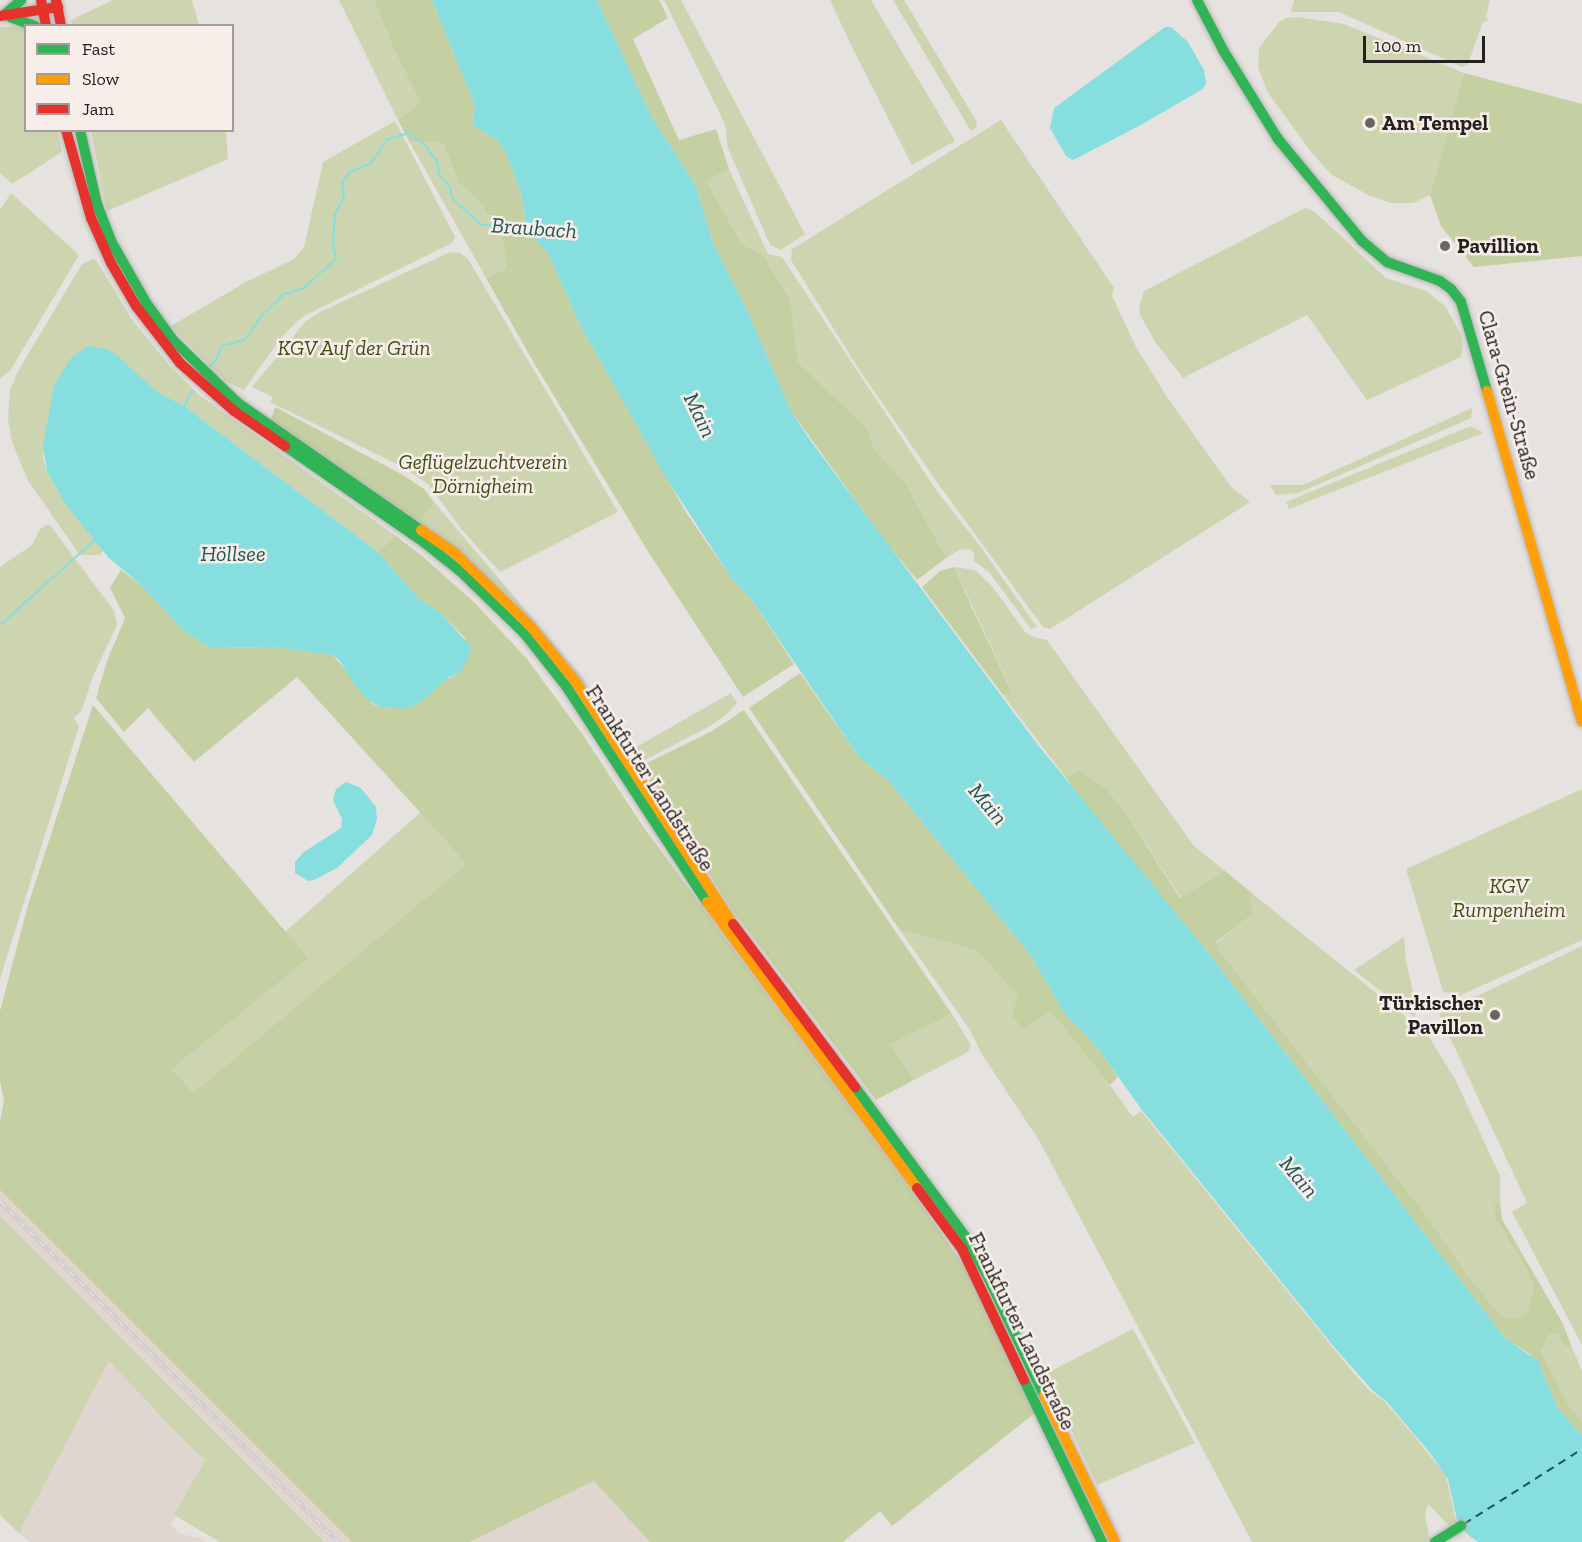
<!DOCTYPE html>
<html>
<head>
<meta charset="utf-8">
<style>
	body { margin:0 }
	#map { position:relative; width:1582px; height:1542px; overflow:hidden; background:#e6e2e0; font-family:"Zilla Slab",serif }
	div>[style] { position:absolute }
	.built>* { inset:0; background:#e0d6cf }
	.green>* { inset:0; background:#ccd5af }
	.forest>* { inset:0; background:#c4d0a1 }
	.water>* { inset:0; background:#87dedf }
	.stream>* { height:2px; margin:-1px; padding:0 1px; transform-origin:1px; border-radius:1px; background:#87dedf }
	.ferry>* { height:1.5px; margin-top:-0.75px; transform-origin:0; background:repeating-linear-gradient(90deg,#1f5656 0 8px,transparent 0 14px) }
	.roads { filter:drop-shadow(0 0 2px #b9b6b4) drop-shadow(0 0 2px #b9b6b4) }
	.fast>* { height:10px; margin:-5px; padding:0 5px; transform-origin:5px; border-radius:5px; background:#30b455 }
	.slow>* { height:10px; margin:-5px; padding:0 5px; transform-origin:5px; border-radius:5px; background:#ff9f0a }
	.jam>* { height:10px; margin:-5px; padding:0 5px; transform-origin:5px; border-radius:5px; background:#e5322d }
	.rail>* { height:4.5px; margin-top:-2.25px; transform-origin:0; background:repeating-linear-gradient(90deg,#f7eee9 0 7px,#d0cece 0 14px); box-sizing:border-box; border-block:2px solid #d0cece }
	.dots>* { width:16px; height:16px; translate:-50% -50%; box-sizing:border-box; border:3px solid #f7eee9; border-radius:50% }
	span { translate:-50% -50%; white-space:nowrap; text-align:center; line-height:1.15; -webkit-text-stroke:5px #f7eee9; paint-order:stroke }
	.poi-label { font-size:21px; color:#24211f; font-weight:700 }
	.left { translate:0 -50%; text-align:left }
	.right { translate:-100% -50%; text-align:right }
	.park-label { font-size:21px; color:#404e12; font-style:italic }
	.street-label { font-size:21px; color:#24211f }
	.water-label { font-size:22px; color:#1f5656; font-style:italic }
	.legend { position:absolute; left:24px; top:24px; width:210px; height:108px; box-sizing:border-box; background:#f7eee9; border:2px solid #a39c98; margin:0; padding:8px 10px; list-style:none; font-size:18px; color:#24211f }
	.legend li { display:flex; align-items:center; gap:12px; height:30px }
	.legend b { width:30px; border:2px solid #a39c98 }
	.scale { position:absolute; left:1363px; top:36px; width:122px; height:27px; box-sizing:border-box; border:3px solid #24211f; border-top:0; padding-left:8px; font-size:18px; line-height:21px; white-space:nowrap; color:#24211f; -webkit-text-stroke:4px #f7eee9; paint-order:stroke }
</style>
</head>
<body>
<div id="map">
	<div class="built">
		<i style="clip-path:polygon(0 1190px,352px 1542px,326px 1542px,0 1216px)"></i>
		<i style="clip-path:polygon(109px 1361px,183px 1440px,205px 1460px,171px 1524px,180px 1534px,201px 1538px,205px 1542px,30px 1542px,19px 1533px)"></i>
		<i style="clip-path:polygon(595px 1481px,650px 1542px,470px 1542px)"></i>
	</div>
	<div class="green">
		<i style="clip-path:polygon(113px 0,192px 0,199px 25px,72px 25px,71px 20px)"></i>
		<i style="clip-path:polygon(339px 0,374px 0,394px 50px,422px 104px,398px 120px)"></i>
		<i style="clip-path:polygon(664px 0,681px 0,805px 234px,781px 250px,770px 245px,728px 148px,725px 124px)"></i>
		<i style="clip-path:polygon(830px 0,871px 0,955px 141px,912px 165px,852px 47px)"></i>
		<i style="clip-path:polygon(893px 0,904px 0,977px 122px,976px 128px,971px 131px)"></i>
		<i style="clip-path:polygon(1294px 0,1490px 0,1486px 18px,1490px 20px,1483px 22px,1468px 64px,1462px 67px,1339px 12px,1291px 12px)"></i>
		<i style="clip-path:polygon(1298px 17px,1344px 24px,1464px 73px,1430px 195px,1413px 203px,1391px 203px,1370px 196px,1332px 175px,1312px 153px,1268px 93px,1258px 68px,1259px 48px,1279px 22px,1286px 18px)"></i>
		<i style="clip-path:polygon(22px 26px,25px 27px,26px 130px,58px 131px,62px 152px,12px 184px,0 173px,0 27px)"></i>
		<i style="clip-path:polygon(1001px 120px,1114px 288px,1112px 296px,1136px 347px,1167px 397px,1231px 487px,1250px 502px,1050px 629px,1043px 627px,939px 485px,858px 368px,791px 260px,792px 249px)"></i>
		<i style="clip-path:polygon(395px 121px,455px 237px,452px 243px,302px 317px,280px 339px,244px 390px,225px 381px,171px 326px,246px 282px,294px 259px,304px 247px,323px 162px)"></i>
		<i style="clip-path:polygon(91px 131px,226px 131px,228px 159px,107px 211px)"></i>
		<i style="clip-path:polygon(409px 141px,443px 143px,459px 183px,483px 206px,503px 240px,506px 270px,486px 278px)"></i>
		<i style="clip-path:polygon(729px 169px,768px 254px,782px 257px,936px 490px,980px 546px,1037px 627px,1031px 629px,989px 572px,974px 561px,974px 553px,970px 549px,959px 550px,946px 558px,905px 482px,875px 450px,866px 428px,798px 362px,790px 300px,763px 255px,742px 244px,706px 181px)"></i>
		<i style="clip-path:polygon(11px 193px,79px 255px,10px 371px,0 378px,0 210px)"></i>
		<i style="clip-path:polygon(1305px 208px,1315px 212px,1386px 278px,1426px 291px,1445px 306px,1461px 334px,1463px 347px,1461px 357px,1367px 400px,1307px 315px,1183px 378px,1156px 343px,1140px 315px,1139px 307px,1144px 291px)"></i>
		<i style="clip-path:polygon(450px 252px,460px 253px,468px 259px,618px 512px,500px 572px,462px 530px,429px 485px,403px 467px,270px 402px,273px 397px,252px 387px,306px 321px,320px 312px)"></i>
		<i style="clip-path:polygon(92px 259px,96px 260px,133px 321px,170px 366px,199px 395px,396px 536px,378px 552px,184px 406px,156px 391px,128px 365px,54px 386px,43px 458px,47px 471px,66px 505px,103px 550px,100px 555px,80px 555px,28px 481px,12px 442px,8px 420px,10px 390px,18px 371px,82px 264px)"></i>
		<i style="clip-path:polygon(1472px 408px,1471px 418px,1298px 493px,1276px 495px,1270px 485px,1303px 485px)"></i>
		<i style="clip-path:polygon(1471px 426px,1483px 433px,1289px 509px,1286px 502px)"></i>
		<i style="clip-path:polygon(434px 502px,582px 677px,628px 751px,626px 751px,577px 679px,419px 523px)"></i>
		<i style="clip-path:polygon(46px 525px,50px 525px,114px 611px,117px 625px,93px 676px,82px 710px,74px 718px,79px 726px,0 979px,0 567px,32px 545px,40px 529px)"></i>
		<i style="clip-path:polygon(954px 567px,975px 570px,992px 586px,1025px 632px,1036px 638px,1047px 640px,1194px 846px,1225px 871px,1181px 898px,1126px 814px,1079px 770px,1066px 778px,1003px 695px,1012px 691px)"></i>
		<i style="clip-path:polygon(731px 693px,737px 703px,726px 715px,710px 726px,645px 760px,636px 758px,631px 750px)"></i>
		<i style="clip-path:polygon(1582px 789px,1582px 940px,1457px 997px,1443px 991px,1406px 869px)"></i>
		<i style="clip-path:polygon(421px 812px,468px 864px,193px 1093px,172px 1069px,307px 958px,285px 932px)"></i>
		<i style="clip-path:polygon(1253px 894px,1427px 1034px,1455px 1079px,1500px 1176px,1500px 1203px,1494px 1204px,1495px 1218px,1529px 1274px,1534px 1289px,1527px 1313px,1511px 1319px,1500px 1315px,1468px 1276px,1429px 1219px,1218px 949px,1216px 943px,1253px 914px,1250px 897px)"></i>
		<i style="clip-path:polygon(899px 929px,977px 951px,1017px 995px,1012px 1016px,1050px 1011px,1110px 1085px,1133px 1117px,1141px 1111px,1351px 1370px,1370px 1391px,1384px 1401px,1416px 1438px,1446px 1476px,1456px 1521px,1449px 1526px,1428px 1504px,1425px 1515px,1430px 1540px,1426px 1542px,1252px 1542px,1040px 1142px,983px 1056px,970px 1030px)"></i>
		<i style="clip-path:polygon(1404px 937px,1406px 961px,1417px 1009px,1414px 1017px,1354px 970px)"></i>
		<i style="clip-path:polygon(1582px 946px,1582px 1345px,1512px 1212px,1527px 1203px,1439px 1014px)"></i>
		<i style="clip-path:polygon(952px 1014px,971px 1045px,968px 1052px,914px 1080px,890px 1044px)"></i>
		<i style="clip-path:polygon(0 1216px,325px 1542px,220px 1542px,174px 1515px,205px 1460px,183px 1440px,109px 1361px,19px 1533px,0 1515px)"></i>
		<i style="clip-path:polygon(1133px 1329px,1195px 1443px,1097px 1485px,1045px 1374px)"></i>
		<i style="clip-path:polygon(1557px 1334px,1565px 1347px,1571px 1345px,1582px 1371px,1582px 1422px,1567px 1404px,1541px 1352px,1548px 1335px)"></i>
	</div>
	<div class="forest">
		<i style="clip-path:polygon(374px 0,432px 0,475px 106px,472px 125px,497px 140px,506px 153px,521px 193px,527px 231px,548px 253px,580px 325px,687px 514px,732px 579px,752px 600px,794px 664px,743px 697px,649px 553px,531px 358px,486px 278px,506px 269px,503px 240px,483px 206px,459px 183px,443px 143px,409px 141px,398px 120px,421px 103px,394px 50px)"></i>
		<i style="clip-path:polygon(597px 0,659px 0,668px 18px,633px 39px,679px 140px,716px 129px,729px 169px,706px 181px,742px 244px,763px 255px,790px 300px,798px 362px,866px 428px,875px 450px,905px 482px,946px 558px,917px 580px,884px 540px,791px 411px,747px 310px,713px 243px,695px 184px,651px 116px)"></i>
		<i style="clip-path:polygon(1464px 73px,1582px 104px,1582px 256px,1474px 267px,1441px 226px,1430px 195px)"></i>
		<i style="clip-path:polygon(275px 407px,403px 475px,424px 489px,434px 502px,419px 523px,271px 420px)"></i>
		<i style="clip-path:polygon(396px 536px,422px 556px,473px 601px,527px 659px,583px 735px,642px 825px,923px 1207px,968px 1272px,1035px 1413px,892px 1526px,880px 1511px,843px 1542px,650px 1542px,594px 1481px,470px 1542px,352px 1542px,0 1190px,0 1122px,4px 1100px,0 1081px,0 1011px,28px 905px,93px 705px,308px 958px,172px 1069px,193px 1093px,467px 864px,297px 677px,194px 762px,148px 708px,124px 732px,96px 698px,107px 661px,125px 618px,110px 588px,121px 570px,141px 585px,185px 632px,211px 648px,274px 647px,333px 655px,373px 704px,381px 707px,406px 709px,422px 701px,443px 681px,460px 673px,465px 638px,441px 613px,418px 598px,378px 552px)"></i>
		<i style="clip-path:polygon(954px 567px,973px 610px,1012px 692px,1003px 695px,922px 587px,940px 571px)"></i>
		<i style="clip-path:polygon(800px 673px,859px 757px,888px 780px,1031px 956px,1063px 1011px,1097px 1047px,1118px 1077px,1110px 1085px,1050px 1011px,1023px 1028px,1012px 1016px,1017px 995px,977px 951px,899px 929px,749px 708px)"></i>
		<i style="clip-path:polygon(744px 710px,952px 1014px,890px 1044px,914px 1080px,876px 1100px,730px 907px,641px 766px,712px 731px)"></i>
		<i style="clip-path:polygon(1079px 770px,1107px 790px,1126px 814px,1180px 898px,1225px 871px,1253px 894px,1250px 897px,1253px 914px,1216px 942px,1218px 949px,1429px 1219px,1468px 1276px,1500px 1315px,1511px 1319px,1527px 1313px,1534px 1289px,1529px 1274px,1495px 1218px,1494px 1204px,1500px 1203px,1502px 1219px,1563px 1324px,1571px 1345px,1565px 1347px,1557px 1334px,1548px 1335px,1541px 1352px,1567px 1403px,1582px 1422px,1582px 1435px,1558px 1409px,1541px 1368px,1530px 1354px,1504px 1337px,1206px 950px,1088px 808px,1066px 778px)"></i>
	</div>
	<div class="water">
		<i style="clip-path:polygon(432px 0,597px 0,651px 116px,695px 184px,713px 243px,747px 310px,791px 411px,810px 440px,1038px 745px,1206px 950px,1504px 1337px,1538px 1361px,1558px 1409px,1582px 1435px,1582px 1542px,1478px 1542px,1467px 1534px,1457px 1520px,1448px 1479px,1430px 1453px,1387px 1402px,1372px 1390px,1335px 1348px,1142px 1110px,1097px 1047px,1063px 1011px,1031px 956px,888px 780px,859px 757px,752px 600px,732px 579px,665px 476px,580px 325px,548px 253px,527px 231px,521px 193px,506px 153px,497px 140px,472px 125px,475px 106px)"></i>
		<i style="clip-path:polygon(1165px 27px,1171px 27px,1188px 42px,1204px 70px,1206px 83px,1203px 89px,1139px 126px,1077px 158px,1072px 160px,1066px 156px,1050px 128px,1054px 108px)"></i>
		<i style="clip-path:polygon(88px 346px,104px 348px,117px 355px,156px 391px,184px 406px,378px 552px,418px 598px,441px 613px,471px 647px,470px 654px,460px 673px,449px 677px,422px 701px,406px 709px,381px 707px,368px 700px,356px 687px,339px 660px,333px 655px,274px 647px,211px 648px,185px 632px,141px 585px,108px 557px,66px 505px,47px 471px,43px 446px,54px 386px,70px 359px)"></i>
		<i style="clip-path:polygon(346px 782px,361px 788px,376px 807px,377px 819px,372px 835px,337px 868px,314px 880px,308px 881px,295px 873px,295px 862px,304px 852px,341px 828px,342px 819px,333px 800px,336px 789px)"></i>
	</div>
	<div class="stream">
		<i style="left:209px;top:367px;width:10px;rotate:-45deg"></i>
		<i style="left:216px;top:360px;width:15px;rotate:-67deg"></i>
		<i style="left:222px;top:346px;width:24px;rotate:-15deg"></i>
		<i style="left:245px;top:340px;width:29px;rotate:-56deg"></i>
		<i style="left:261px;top:316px;width:32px;rotate:-44deg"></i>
		<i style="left:284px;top:294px;width:19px;rotate:-16deg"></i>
		<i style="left:302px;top:289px;width:41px;rotate:-41.1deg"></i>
		<i style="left:333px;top:262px;width:5px;rotate:-53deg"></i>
		<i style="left:336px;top:258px;width:12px;rotate:-104deg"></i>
		<i style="left:333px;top:246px;width:32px;rotate:-86deg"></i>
		<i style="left:335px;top:214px;width:18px;rotate:-61deg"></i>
		<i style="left:344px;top:198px;width:16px;rotate:-97deg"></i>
		<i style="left:342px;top:182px;width:13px;rotate:-51deg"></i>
		<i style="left:350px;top:172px;width:23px;rotate:-23deg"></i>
		<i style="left:371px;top:163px;width:29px;rotate:-55deg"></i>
		<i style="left:388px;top:139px;width:22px;rotate:-16deg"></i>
		<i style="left:409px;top:133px;width:21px;rotate:37deg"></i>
		<i style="left:426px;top:146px;width:19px;rotate:55deg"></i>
		<i style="left:437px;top:162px;width:14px;rotate:78deg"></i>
		<i style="left:440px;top:176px;width:15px;rotate:48deg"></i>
		<i style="left:450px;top:187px;width:11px;rotate:80deg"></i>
		<i style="left:452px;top:198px;width:38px;rotate:43deg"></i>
		<i style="left:480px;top:224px;width:50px;rotate:8deg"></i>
		<i style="left:184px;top:407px;width:18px;rotate:-63deg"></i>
		<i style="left:0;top:625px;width:129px;rotate:-41.9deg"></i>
	</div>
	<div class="ferry">
		<i style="left:1464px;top:1524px;width:140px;rotate:-32.4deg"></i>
	</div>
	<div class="roads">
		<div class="fast">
			<i style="left:1197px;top:0;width:56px;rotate:62.5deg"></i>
			<i style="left:1223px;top:50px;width:105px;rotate:58.3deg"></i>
			<i style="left:1278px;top:139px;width:132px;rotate:50.5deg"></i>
			<i style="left:1362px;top:241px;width:33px;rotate:40deg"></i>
			<i style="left:1387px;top:262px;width:56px;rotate:19.7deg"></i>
			<i style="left:1440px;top:281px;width:14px;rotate:36deg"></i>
			<i style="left:1451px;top:289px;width:16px;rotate:52deg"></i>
			<i style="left:1461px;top:302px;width:93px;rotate:73.7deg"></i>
			<i style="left:4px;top:15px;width:23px;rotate:-41deg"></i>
			<i style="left:10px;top:17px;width:27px;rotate:20deg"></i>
			<i style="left:80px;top:130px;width:76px;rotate:77.1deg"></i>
			<i style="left:97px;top:204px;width:40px;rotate:69deg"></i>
			<i style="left:111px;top:241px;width:73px;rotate:60.3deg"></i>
			<i style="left:147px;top:304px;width:44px;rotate:54.2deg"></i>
			<i style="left:173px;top:340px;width:91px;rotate:44.1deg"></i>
			<i style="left:238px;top:403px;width:223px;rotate:34.8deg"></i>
			<i style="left:285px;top:446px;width:170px;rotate:34.7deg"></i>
			<i style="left:425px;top:543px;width:45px;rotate:38.7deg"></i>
			<i style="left:460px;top:571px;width:89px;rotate:44.1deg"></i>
			<i style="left:524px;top:633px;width:68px;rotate:51.6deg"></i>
			<i style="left:566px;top:686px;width:258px;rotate:56.9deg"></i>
			<i style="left:855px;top:1087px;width:185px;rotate:53.6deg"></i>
			<i style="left:965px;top:1236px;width:47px;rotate:60.7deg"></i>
			<i style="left:988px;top:1277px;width:131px;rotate:64.6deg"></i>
			<i style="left:1024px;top:1380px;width:180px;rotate:64.3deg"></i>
			<i style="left:1435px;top:1542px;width:31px;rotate:-32deg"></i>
		</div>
		<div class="slow">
			<i style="left:1487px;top:391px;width:344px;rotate:74deg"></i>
			<i style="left:421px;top:530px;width:41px;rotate:34.1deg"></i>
			<i style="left:455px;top:553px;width:106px;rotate:44.2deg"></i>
			<i style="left:531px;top:627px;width:70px;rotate:50.8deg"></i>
			<i style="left:575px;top:681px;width:290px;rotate:57deg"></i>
			<i style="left:707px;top:902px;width:355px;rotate:53.7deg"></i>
			<i style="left:1044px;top:1395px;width:163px;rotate:64.2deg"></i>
		</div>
		<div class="jam">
			<i style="left:41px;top:0;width:26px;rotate:79deg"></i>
			<i style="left:56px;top:0;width:26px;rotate:79deg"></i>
			<i style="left:0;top:16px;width:59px;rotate:-8.8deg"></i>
			<i style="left:66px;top:130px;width:91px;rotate:74.1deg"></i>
			<i style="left:91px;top:218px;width:49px;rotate:66deg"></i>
			<i style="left:111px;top:263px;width:50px;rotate:59.8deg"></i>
			<i style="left:136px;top:306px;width:72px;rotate:52.3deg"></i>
			<i style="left:180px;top:363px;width:72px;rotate:41.6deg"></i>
			<i style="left:234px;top:411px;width:62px;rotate:34.5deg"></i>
			<i style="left:733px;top:924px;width:204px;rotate:53.2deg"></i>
			<i style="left:917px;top:1188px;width:76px;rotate:53.6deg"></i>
			<i style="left:962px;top:1249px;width:145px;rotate:64.7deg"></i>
		</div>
	</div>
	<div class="rail">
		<i style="left:0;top:1201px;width:481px;rotate:45.2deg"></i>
	</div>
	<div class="dots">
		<i style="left:1370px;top:123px;background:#686563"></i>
		<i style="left:1445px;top:246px;background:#686563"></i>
		<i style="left:1495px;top:1015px;background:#686563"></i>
	</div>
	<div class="poi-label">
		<span class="left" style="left:1382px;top:123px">Am Tempel</span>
		<span class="left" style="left:1457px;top:246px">Pavillion</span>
		<span class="right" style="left:1483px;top:1015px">Türkischer<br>Pavillon</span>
	</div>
	<div class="park-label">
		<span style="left:354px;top:348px">KGV Auf der Grün</span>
		<span style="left:483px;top:474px">Geflügelzuchtverein<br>Dörnigheim</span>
		<span style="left:1509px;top:898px">KGV<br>Rumpenheim</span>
	</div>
	<div class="street-label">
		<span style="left:1509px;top:395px;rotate:74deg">Clara-Grein-Straße</span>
		<span style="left:650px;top:778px;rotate:57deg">Frankfurter Landstraße</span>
		<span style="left:1022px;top:1331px;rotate:64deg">Frankfurter Landstraße</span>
	</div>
	<div class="water-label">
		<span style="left:534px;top:228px;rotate:4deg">Braubach</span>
		<span style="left:700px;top:415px;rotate:64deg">Main</span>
		<span style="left:233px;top:554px">Höllsee</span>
		<span style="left:988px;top:804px;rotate:50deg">Main</span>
		<span style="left:1299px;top:1177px;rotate:50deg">Main</span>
	</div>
	<ul class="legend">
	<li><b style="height:8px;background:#30b455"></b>Fast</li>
	<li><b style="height:8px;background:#ff9f0a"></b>Slow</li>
	<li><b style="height:8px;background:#e5322d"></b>Jam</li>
	</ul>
	<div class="scale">100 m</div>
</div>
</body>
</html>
